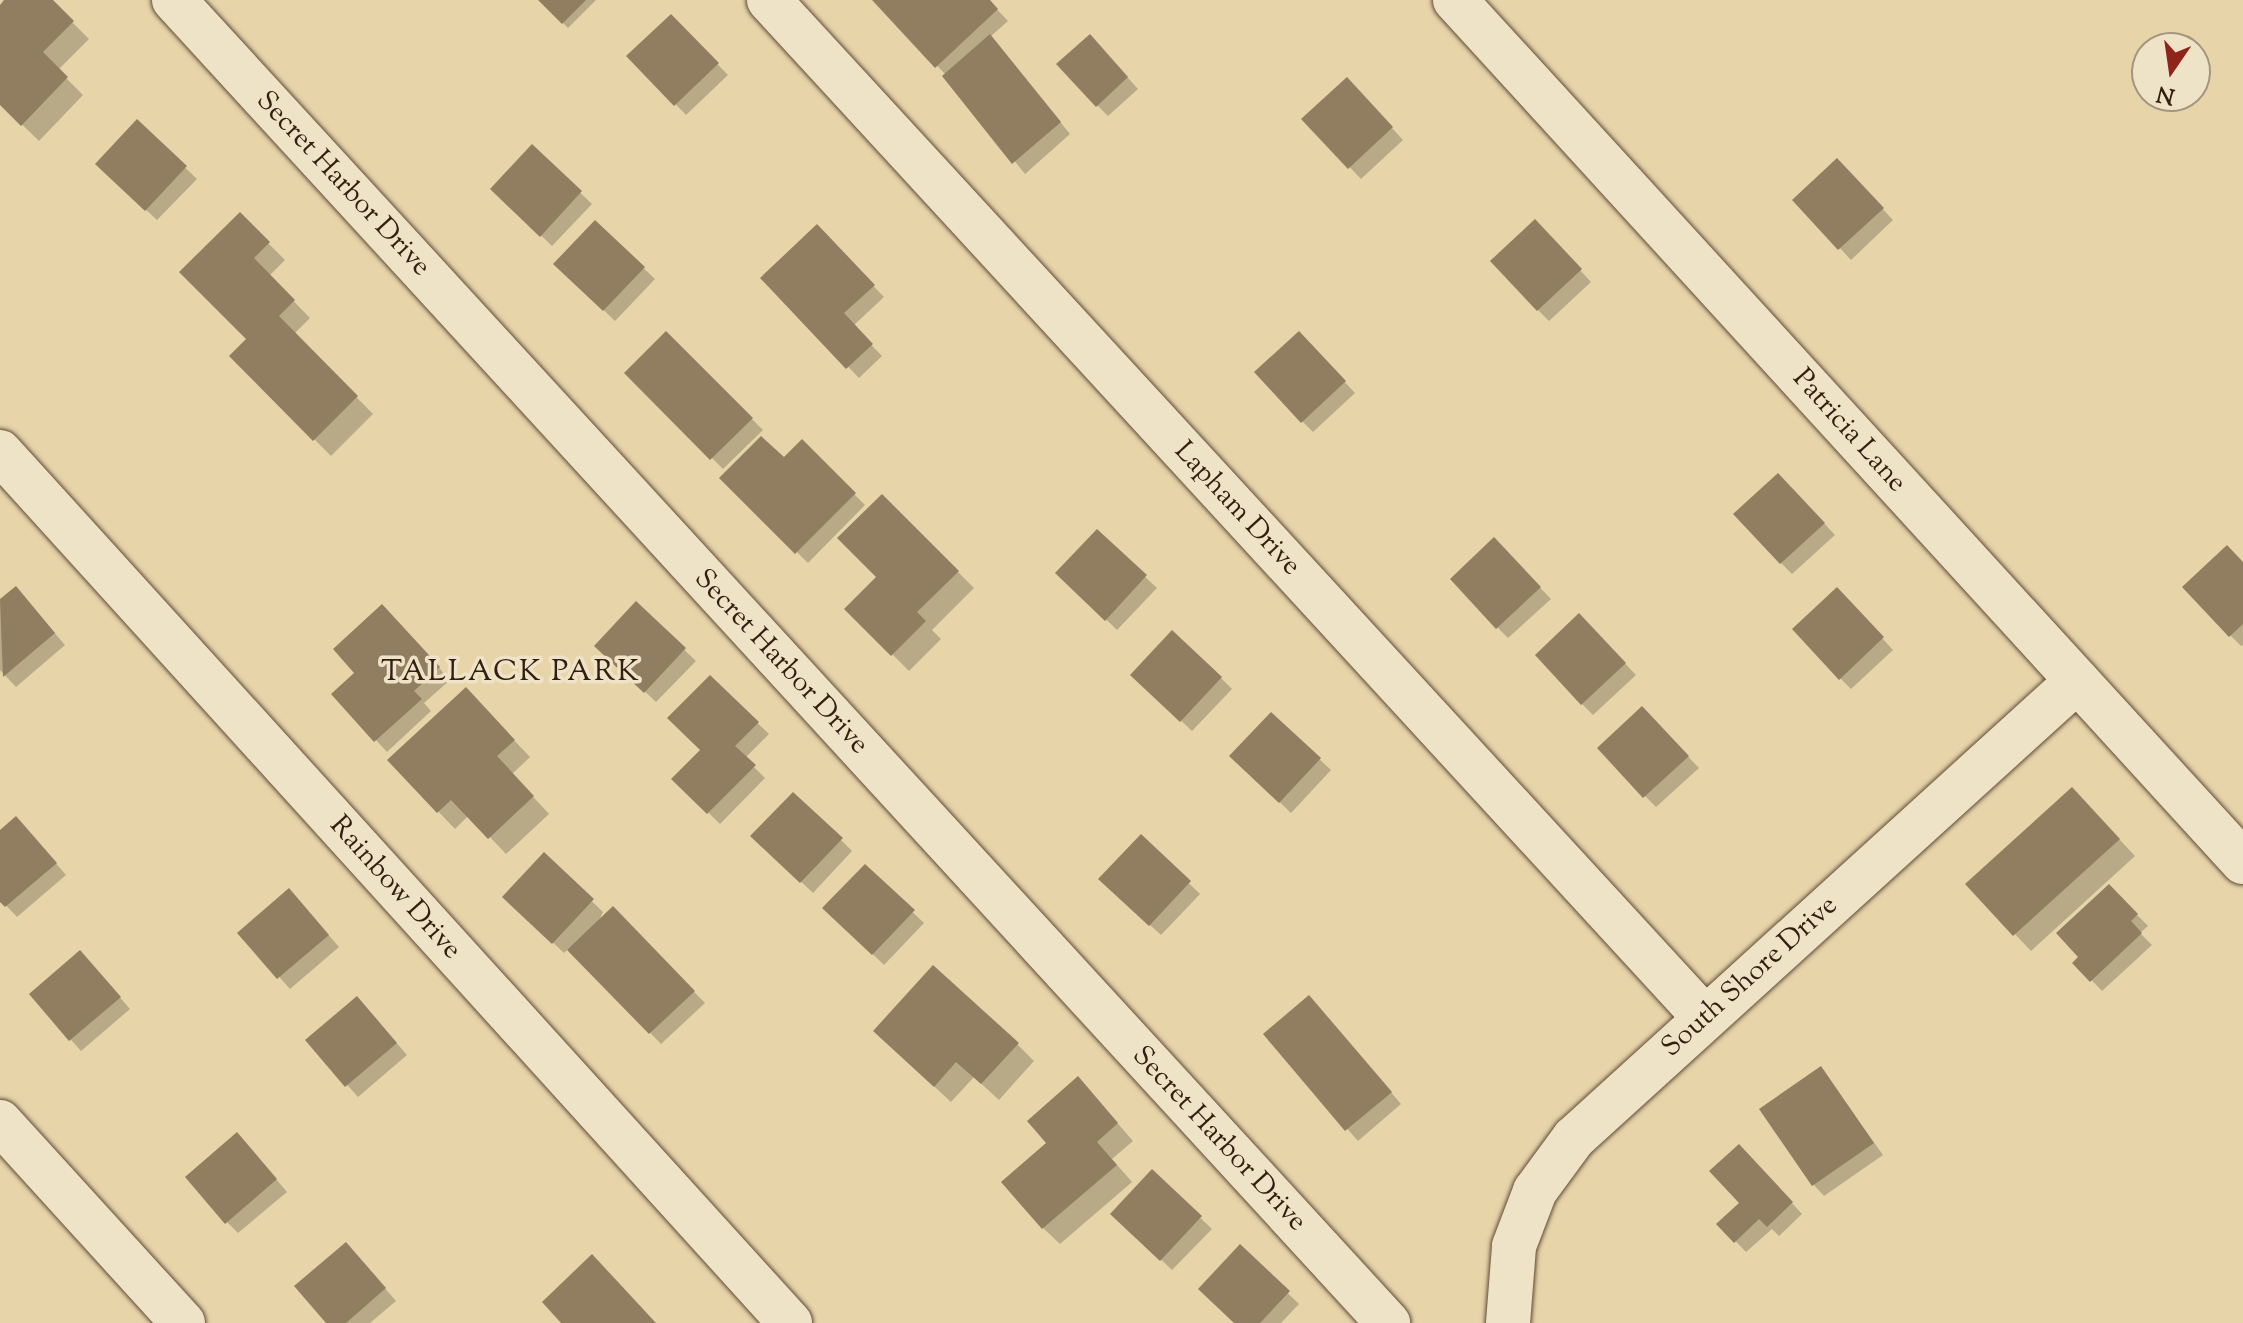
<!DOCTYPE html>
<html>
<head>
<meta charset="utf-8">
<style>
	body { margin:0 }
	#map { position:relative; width:2243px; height:1323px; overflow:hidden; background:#e7d4a9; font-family:"Sorts Mill Goudy",serif }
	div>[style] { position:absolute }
	.shadow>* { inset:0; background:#0003 }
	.building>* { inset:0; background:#917d60 }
	.roads { filter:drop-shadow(0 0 2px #604c37) drop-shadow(0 0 2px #604c37) }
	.minor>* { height:44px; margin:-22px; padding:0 22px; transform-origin:22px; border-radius:22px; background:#efe3c7 }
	span { translate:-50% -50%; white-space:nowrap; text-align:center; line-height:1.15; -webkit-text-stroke:7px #efe3c7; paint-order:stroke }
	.street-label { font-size:28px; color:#331f11 }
	.neighbourhood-label { font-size:30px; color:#331f11; letter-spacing:2px }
	.north { position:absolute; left:2131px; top:32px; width:80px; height:80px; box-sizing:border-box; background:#efe3c7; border:2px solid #a4957e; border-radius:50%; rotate:193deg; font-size:22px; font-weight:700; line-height:32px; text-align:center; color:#331f11 }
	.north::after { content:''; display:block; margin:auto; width:28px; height:36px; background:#8f2418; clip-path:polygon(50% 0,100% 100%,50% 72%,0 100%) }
</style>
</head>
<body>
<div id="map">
	<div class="shadow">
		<i style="clip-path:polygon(7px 0,50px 0,89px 39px,58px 70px,83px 95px,39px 141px,0 103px,0 7px)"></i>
		<i style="clip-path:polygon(540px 0,596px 0,568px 28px)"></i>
		<i style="clip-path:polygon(874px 0,988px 0,1008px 21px,990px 37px,1070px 134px,1025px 174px,946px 75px)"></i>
		<i style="clip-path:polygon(671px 17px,728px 75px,686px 115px,629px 56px)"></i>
		<i style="clip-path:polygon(1101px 48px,1138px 89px,1108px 116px,1097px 105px)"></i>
		<i style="clip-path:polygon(1358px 91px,1403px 140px,1361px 179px,1304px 119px)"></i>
		<i style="clip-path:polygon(137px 122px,197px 179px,157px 220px,109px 175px)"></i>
		<i style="clip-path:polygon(532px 147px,592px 204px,552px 246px,493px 189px)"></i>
		<i style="clip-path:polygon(1848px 172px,1893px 220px,1851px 260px,1795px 200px)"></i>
		<i style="clip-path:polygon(240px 215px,285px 260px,269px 276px,310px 318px,294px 334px,373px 414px,331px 456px,231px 356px,249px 339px)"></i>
		<i style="clip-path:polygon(595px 222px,655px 279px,615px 321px,556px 264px)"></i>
		<i style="clip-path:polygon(817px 227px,884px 297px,853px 326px,882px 356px,859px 378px,763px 278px)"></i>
		<i style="clip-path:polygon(1546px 233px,1591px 282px,1549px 321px,1538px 310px)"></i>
		<i style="clip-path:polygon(666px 334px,763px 430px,723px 469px,627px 373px)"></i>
		<i style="clip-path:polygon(1310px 345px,1355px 393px,1313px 432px,1302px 421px)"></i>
		<i style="clip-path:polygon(802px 442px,865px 505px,808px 563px,722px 478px,784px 460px)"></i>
		<i style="clip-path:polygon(1789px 486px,1835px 535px,1792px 574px,1781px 563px)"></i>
		<i style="clip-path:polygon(882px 496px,974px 588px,932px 630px,941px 639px,909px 671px,847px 609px,879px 577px)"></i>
		<i style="clip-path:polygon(1097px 532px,1157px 588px,1117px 630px,1058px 573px)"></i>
		<i style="clip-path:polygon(1505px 551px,1551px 599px,1508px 638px,1497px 627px)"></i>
		<i style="clip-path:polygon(2243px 564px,2243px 645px,2241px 646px,2230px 635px)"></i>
		<i style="clip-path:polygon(16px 588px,65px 645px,16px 687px,0 670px,0 602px)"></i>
		<i style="clip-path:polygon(1848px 601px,1893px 650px,1851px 689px,1840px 678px)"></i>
		<i style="clip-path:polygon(636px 604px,696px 661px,656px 702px,597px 646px)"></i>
		<i style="clip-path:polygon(393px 617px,450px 680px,424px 703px,431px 711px,387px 752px,376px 740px,357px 673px)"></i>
		<i style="clip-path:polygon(1590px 627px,1636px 675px,1593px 715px,1582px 704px)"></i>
		<i style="clip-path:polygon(1133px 675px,1221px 678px,1232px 689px,1192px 731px)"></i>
		<i style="clip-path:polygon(710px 678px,769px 734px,745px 758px,765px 778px,720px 824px,674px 779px,703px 751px)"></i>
		<i style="clip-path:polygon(482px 707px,530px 757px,512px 774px,549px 814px,506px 854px,469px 815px,455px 829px,390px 761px)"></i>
		<i style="clip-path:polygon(1271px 714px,1331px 770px,1291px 813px,1232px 756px)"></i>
		<i style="clip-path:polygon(1653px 720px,1699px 768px,1656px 807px,1645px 796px)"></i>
		<i style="clip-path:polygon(2088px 806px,2135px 856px,2031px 951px,2015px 934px)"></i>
		<i style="clip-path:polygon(27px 830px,66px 875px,17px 917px,0 899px,0 832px)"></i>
		<i style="clip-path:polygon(753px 836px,841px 840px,852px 851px,813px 893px)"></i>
		<i style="clip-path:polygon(1141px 837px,1200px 894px,1161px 935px,1112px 890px)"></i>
		<i style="clip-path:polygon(544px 855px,603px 912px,598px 923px,613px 909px,705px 1003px,661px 1044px,569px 948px,564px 953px,505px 897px)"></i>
		<i style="clip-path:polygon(865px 867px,924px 923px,884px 965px,825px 908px)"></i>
		<i style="clip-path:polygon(2109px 886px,2148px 926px,2140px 933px,2152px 945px,2102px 991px,2075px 963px)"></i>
		<i style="clip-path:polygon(300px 902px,339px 947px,290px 989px,240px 933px)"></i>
		<i style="clip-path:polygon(91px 964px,130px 1009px,81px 1051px,31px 995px)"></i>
		<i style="clip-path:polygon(1320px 1009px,1401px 1104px,1358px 1141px,1265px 1035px)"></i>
		<i style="clip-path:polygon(368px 1010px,407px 1055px,358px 1097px,308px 1041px)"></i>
		<i style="clip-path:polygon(1017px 1044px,1034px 1061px,999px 1100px,974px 1077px,951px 1102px,893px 1048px)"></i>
		<i style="clip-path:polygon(1821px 1069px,1883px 1155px,1824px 1196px,1813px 1184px)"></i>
		<i style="clip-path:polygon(1094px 1096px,1133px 1141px,1112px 1159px,1132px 1182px,1060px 1244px,1043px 1228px,1049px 1143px)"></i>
		<i style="clip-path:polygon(248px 1146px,287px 1192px,238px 1233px,227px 1222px)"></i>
		<i style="clip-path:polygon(1750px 1157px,1802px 1214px,1779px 1236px,1772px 1229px,1746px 1252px,1719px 1224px,1742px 1203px)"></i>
		<i style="clip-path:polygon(1152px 1172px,1212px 1229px,1172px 1270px,1113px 1214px)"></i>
		<i style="clip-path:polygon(1240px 1247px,1299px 1304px,1281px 1323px,1236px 1323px)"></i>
		<i style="clip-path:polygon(357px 1256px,396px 1301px,370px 1323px,329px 1323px)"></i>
	</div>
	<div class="building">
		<i style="clip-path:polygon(4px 0,53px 0,74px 21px,43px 52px,68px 77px,21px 126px,0 105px,0 5px)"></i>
		<i style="clip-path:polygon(538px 0,586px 0,562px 24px)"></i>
		<i style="clip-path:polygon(872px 0,990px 0,998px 9px,935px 68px)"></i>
		<i style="clip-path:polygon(671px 14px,719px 63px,674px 106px,626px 56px)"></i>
		<i style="clip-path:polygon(990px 34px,1061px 122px,1012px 164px,942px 76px)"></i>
		<i style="clip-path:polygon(1090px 34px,1128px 77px,1096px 107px,1056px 64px)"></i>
		<i style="clip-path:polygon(1347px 77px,1393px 127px,1348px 169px,1301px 119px)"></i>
		<i style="clip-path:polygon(137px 119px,187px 166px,145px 211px,95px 164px)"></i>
		<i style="clip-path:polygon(532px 144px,582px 191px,540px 237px,490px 189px)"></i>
		<i style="clip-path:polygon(1837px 158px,1884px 208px,1838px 250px,1792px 200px)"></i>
		<i style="clip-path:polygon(240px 212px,270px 242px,254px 258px,295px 300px,279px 316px,358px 396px,313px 441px,229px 356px,246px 339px,179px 272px)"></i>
		<i style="clip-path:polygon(1535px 219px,1582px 269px,1537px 311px,1490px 261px)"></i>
		<i style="clip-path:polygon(595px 220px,645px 267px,603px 311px,553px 264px)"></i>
		<i style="clip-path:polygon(817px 224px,875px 285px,844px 313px,873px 344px,846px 369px,760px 278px)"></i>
		<i style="clip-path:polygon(666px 331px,753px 418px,710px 460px,624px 373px)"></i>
		<i style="clip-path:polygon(1299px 331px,1346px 381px,1301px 423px,1254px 372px)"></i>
		<i style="clip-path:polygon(761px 436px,784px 457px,802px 439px,856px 493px,795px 554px,719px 478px)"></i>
		<i style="clip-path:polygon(1778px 473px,1825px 523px,1780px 564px,1733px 514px)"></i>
		<i style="clip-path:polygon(882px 494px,959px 571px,917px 612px,926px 621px,891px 656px,844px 609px,876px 577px,837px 538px)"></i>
		<i style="clip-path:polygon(1097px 529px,1147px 575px,1105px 621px,1055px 573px)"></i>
		<i style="clip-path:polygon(1494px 537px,1541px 587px,1496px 629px,1450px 579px)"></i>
		<i style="clip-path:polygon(2227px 545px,2243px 562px,2243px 624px,2229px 637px,2182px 587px)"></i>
		<i style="clip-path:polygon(16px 586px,55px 633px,3px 677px,0 599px)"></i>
		<i style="clip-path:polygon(1837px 587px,1884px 637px,1839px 680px,1792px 629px)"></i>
		<i style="clip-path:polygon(636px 601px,686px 648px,644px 693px,594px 646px)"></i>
		<i style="clip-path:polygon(382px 604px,440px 667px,414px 691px,422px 699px,374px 742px,331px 694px,354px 673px,333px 649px)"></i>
		<i style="clip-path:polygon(1579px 613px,1626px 663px,1581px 705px,1535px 655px)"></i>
		<i style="clip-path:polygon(1172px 630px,1222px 677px,1180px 722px,1130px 675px)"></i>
		<i style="clip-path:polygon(710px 675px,759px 722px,735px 746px,756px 765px,707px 814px,671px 779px,700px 750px,667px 718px)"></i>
		<i style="clip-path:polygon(466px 687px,515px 740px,497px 756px,534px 796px,488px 839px,451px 800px,437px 813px,387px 760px)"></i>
		<i style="clip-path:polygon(1642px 706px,1689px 756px,1643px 798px,1597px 748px)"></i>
		<i style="clip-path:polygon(1271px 712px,1321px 758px,1279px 803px,1229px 756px)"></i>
		<i style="clip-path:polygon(2072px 787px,2120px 839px,2013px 936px,1965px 884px)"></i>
		<i style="clip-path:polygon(793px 792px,843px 838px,800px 883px,750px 836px)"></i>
		<i style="clip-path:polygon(16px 816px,57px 863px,5px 907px,0 902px,0 830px)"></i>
		<i style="clip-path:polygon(1141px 834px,1191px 881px,1149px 926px,1098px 879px)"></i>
		<i style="clip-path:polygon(544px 852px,594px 899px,552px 944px,502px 897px)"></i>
		<i style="clip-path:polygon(865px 864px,915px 910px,872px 955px,822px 908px)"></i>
		<i style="clip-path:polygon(2109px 884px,2138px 914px,2131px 921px,2142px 933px,2090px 982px,2072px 963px,2078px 957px,2056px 933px)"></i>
		<i style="clip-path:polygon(289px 888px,329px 935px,277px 979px,237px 933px)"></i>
		<i style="clip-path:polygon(613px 906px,695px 991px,649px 1034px,567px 950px)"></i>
		<i style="clip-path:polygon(80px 950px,121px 997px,69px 1041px,29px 994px)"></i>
		<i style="clip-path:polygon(933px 965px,1019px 1043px,981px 1084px,956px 1062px,934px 1087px,873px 1031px)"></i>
		<i style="clip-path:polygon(1309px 995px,1392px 1092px,1345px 1131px,1263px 1034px)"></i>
		<i style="clip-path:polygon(357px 996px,397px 1043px,345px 1087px,305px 1040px)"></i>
		<i style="clip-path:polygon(1821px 1066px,1874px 1143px,1812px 1186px,1759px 1109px)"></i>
		<i style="clip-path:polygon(1078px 1076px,1118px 1123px,1097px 1142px,1117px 1165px,1042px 1229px,1001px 1182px,1046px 1143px,1027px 1121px)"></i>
		<i style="clip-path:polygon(237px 1132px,277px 1179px,225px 1224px,185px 1177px)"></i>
		<i style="clip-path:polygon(1739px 1144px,1793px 1202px,1767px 1227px,1759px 1219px,1734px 1243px,1716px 1224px,1739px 1203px,1709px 1171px)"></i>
		<i style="clip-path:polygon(1152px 1169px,1202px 1216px,1160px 1261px,1110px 1214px)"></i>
		<i style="clip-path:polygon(346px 1242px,386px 1288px,346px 1323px,326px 1323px,294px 1286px)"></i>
		<i style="clip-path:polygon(1240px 1244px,1290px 1291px,1260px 1323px,1234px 1323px,1198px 1289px)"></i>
		<i style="clip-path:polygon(592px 1254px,656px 1323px,561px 1323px,542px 1302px)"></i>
	</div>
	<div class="roads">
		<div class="minor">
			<i style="left:174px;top:0;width:1796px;rotate:47.46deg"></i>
			<i style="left:769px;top:0;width:1383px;rotate:47.4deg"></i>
			<i style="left:1455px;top:0;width:1168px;rotate:47.57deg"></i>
			<i style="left:0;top:452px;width:1176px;rotate:47.79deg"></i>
			<i style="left:0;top:1122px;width:272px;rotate:47.7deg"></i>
			<i style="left:1508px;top:1323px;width:77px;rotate:-85.5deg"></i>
			<i style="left:1514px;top:1246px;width:59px;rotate:-69.1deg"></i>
			<i style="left:1535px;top:1191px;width:66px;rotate:-53.7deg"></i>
			<i style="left:1574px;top:1138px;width:680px;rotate:-42.26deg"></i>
		</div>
	</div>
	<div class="street-label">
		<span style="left:343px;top:184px;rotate:47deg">Secret Harbor Drive</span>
		<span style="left:1849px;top:431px;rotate:48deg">Patricia Lane</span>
		<span style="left:1237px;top:509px;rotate:47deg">Lapham Drive</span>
		<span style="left:781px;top:662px;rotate:47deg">Secret Harbor Drive</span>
		<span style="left:395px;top:888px;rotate:48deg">Rainbow Drive</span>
		<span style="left:1750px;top:977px;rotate:-42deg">South Shore Drive</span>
		<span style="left:1219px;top:1139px;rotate:47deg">Secret Harbor Drive</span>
	</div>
	<div class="neighbourhood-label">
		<span style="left:511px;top:673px">TALLACK PARK</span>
	</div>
	<div class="north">N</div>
</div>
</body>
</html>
